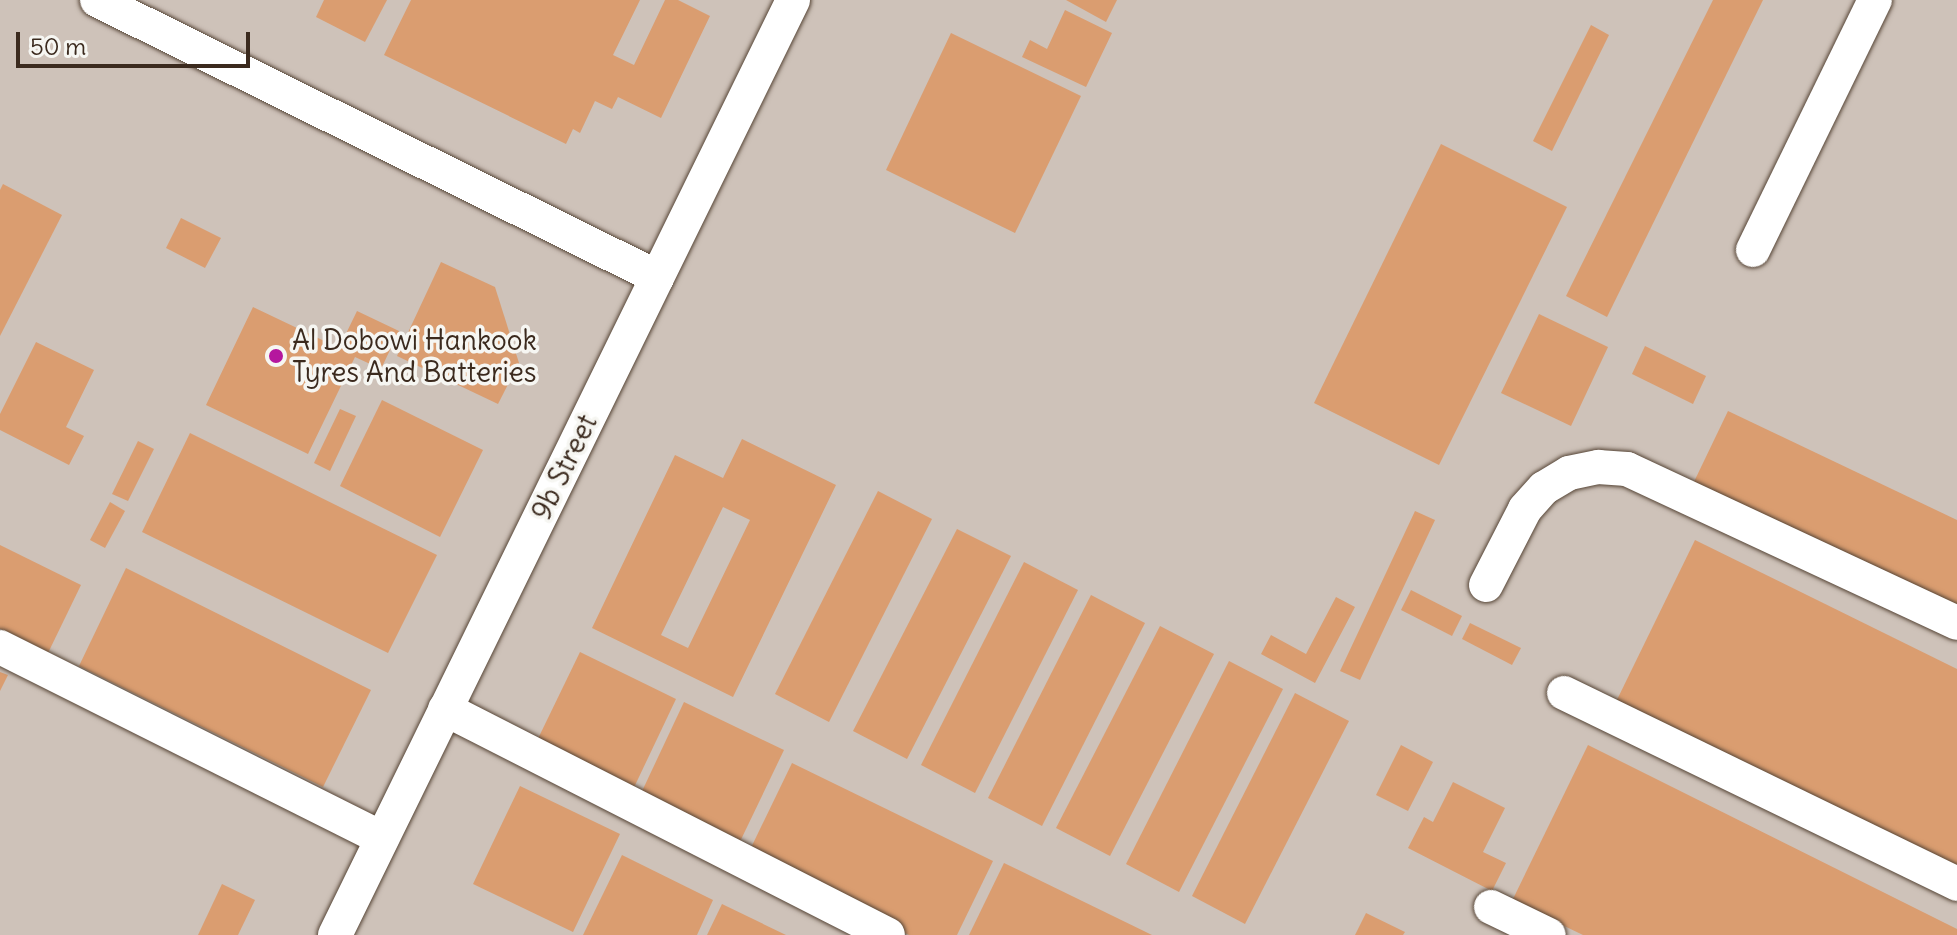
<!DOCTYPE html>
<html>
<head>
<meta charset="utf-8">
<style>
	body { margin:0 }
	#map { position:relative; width:1957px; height:935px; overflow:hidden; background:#ecdebc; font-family:Delius,sans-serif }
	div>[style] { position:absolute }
	.industrial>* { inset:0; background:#cec2b9 }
	.building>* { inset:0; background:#da9d70 }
	.roads { filter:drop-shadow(0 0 2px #564536) drop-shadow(0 0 2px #564536) }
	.minor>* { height:34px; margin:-17px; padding:0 17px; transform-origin:17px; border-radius:17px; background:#fff }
	.dots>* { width:22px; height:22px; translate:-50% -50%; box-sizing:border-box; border:4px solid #f6f6f2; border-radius:50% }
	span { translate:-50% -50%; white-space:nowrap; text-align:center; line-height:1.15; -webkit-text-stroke:7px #f6f6f2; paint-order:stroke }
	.poi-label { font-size:28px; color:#3b2a1e }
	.left { translate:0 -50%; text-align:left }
	.street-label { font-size:28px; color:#3b2a1e }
	.scale { position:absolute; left:16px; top:32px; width:234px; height:36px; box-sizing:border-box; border:4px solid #3b2a1e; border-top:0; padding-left:10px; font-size:24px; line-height:28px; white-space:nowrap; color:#3b2a1e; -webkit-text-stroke:6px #f6f6f2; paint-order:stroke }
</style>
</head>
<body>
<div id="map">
	<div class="industrial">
		<i style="clip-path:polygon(0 0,1957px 0,1957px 935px,0 935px)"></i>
	</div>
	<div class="building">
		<i style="clip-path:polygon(324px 0,387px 0,365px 42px,316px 17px)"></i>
		<i style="clip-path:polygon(411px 0,640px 0,613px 55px,634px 65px,665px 0,678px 0,710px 16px,661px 118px,618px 97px,612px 109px,595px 101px,580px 133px,573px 129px,566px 144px,384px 55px)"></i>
		<i style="clip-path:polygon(1066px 0,1117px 0,1106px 22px)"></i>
		<i style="clip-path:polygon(1713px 0,1763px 0,1607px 317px,1566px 296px)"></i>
		<i style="clip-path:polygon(1065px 10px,1112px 33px,1086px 87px,1022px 57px,1030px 40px,1047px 49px)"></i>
		<i style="clip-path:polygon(1591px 25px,1609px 35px,1552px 151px,1533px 141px)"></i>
		<i style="clip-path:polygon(951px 33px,1081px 96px,1015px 233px,886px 170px)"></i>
		<i style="clip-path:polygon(1441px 144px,1567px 207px,1439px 465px,1314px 403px)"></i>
		<i style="clip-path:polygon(3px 184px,62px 215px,0 336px,0 190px)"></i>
		<i style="clip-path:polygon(181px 218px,221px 238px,205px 268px,166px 248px)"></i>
		<i style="clip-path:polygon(441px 262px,495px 287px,519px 363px,498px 404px,397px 356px)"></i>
		<i style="clip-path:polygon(253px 307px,339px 348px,357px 311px,399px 331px,381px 369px,355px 357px,308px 454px,206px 405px)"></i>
		<i style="clip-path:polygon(1539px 314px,1608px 347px,1571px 426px,1501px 393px)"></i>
		<i style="clip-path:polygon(36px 342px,94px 370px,66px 427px,84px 436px,69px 465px,0 430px,0 414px)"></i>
		<i style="clip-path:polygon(1645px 346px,1706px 376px,1693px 404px,1632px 374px)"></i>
		<i style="clip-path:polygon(382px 400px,483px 450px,440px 537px,340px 486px)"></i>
		<i style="clip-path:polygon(340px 409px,356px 416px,330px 471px,314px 463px)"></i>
		<i style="clip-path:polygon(1728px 411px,1957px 520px,1957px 613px,1691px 488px)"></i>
		<i style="clip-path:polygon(190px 433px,437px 555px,388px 653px,142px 532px)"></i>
		<i style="clip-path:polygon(evenodd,742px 439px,836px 485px,733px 697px,592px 628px,675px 455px,723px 478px,742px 439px,723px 507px,750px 520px,688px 648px,661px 635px,723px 507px)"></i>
		<i style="clip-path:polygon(138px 441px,154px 449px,128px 501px,112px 494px)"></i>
		<i style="clip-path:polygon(878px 491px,932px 519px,829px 722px,775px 694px)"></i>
		<i style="clip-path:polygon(110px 502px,125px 511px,105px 548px,90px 540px)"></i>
		<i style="clip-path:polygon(1415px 511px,1435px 520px,1360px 680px,1340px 671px)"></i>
		<i style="clip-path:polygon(957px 529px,1011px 556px,907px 759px,853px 731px)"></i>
		<i style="clip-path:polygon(1695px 540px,1957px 669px,1957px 879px,1612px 710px)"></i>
		<i style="clip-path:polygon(0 545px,81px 585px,48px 653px,0 629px)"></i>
		<i style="clip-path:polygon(1024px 562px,1078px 590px,975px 793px,921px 765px)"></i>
		<i style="clip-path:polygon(126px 568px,371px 690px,323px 787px,79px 666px)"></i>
		<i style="clip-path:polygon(1411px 590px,1462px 616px,1452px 636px,1401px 610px)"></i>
		<i style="clip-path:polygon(1091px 595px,1145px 623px,1042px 826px,988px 798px)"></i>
		<i style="clip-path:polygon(1336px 597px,1355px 607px,1315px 683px,1261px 654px,1271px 635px,1306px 654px)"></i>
		<i style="clip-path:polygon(1470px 623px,1521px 648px,1512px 665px,1462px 639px)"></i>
		<i style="clip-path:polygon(1160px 626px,1214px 654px,1110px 856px,1056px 828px)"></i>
		<i style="clip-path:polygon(580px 652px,676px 699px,629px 798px,532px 751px)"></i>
		<i style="clip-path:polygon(1229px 661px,1283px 689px,1179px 892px,1126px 864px)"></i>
		<i style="clip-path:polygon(0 672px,8px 675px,0 691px)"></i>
		<i style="clip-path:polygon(1295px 693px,1349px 721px,1245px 924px,1192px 896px)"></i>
		<i style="clip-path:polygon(684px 702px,784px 750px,735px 852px,636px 804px)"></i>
		<i style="clip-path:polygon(1401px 745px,1433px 762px,1408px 811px,1376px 795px)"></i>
		<i style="clip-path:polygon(1588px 745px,1957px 929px,1957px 935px,1583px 935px,1512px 901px)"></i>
		<i style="clip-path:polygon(792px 763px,993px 861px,957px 935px,909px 935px,747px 856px)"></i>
		<i style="clip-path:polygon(1453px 782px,1505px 808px,1483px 852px,1506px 863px,1492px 891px,1408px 848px,1424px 817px,1433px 822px)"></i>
		<i style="clip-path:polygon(520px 786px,620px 834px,573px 932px,473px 884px)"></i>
		<i style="clip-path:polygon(622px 855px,713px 900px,697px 935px,583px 935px)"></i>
		<i style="clip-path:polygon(1004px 863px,1152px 935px,969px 935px)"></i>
		<i style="clip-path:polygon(222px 884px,255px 900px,238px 935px,198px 935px)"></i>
		<i style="clip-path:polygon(722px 904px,786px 935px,707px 935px)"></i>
		<i style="clip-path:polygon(1366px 913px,1405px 932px,1403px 935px,1355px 935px)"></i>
	</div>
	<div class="roads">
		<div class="minor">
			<i style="left:97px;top:0;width:625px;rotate:26.32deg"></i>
			<i style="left:1753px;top:250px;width:278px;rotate:-64deg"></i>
			<i style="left:1486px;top:585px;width:85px;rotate:-62.8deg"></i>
			<i style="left:1525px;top:509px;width:28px;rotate:-48deg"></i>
			<i style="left:1544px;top:488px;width:29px;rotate:-31deg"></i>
			<i style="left:1569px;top:473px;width:30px;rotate:-12deg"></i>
			<i style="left:1598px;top:467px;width:29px;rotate:4deg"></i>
			<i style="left:1627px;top:469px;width:364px;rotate:25deg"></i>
			<i style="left:0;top:647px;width:427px;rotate:26.6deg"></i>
			<i style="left:1564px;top:693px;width:437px;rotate:25.9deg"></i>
			<i style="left:445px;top:709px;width:497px;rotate:27deg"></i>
			<i style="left:1491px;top:907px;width:64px;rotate:25.8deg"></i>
			<i style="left:335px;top:935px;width:1041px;rotate:-63.9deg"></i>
		</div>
	</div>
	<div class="dots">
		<i style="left:276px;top:356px;background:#b5179e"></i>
	</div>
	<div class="poi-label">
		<span class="left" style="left:292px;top:356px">Al Dobowi Hankook<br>Tyres And Batteries</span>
	</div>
	<div class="street-label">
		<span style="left:564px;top:467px;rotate:-64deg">9b Street</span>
	</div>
	<div class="scale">50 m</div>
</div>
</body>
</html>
